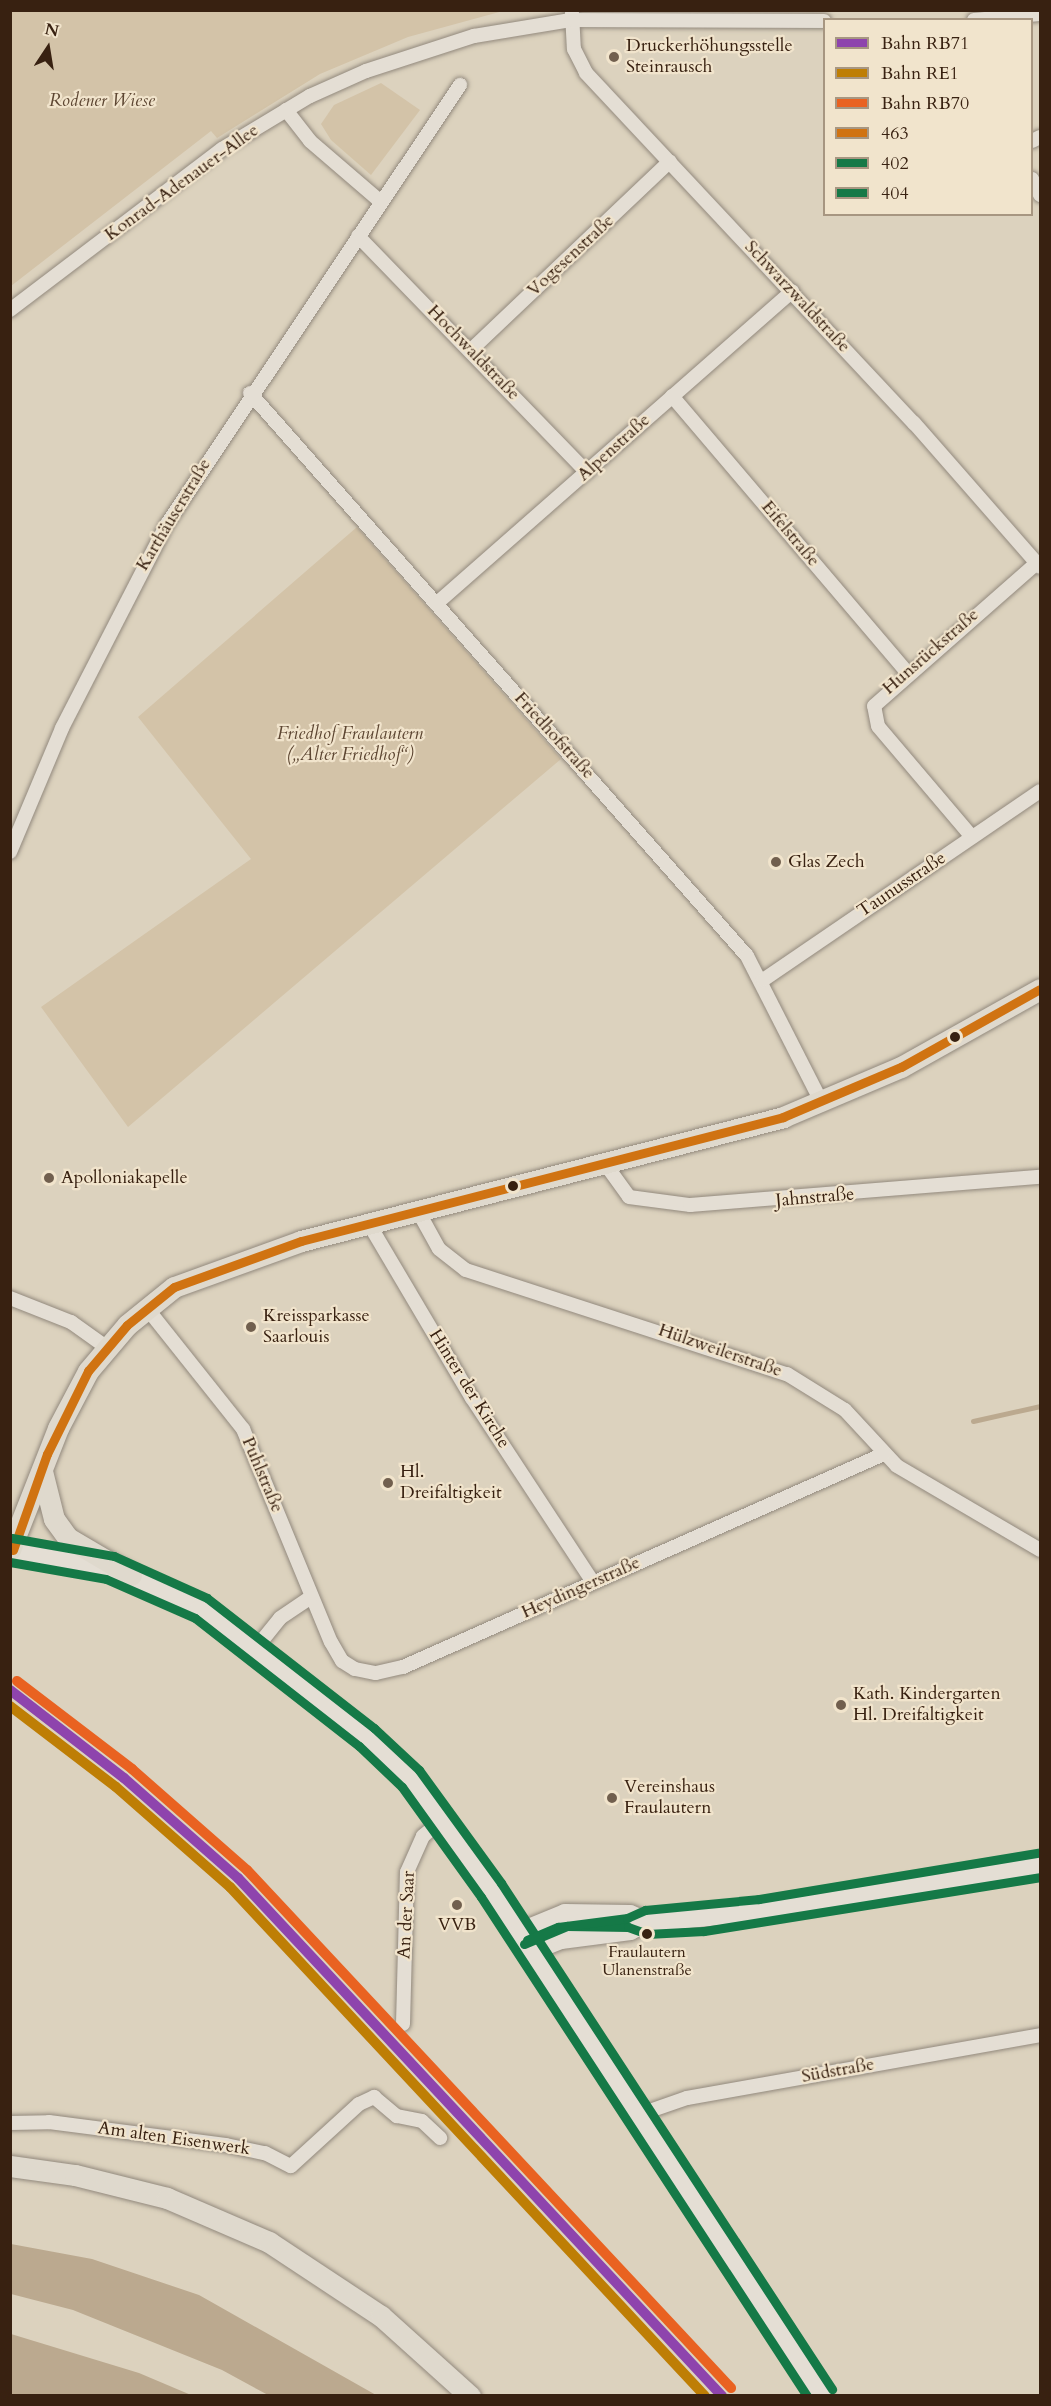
<!DOCTYPE html>
<html>
<head>
<meta charset="utf-8">
<style>
	body { margin:0 }
	#map { position:relative; width:1051px; height:2406px; overflow:hidden; background:#dcd2be; font-family:Cardo,serif }
	div>[style] { position:absolute }
	.green>* { inset:0; background:#d3c3a8 }
	.water>* { inset:0; background:#bba98f }
	.stream>* { height:5px; margin:-2.5px; padding:0 2.5px; transform-origin:2.5px; border-radius:2.5px; background:#bba98f }
	.roads { filter:drop-shadow(0 0 2px #92897d) drop-shadow(0 0 2px #92897d) }
	.street>* { height:14px; margin:-7px; padding:0 7px; transform-origin:7px; border-radius:7px; background:#e4ded4 }
	.secondary>* { height:20px; margin:-10px; padding:0 10px; transform-origin:10px; border-radius:10px; background:#e4ded4 }
	.primary>* { height:21px; margin:-10.5px; padding:0 10.5px; transform-origin:10.5px; border-radius:10.5px; background:#dfd9cd }
	.bus-1>* { height:9px; margin:-4.5px; padding:0 4.5px; transform-origin:4.5px; border-radius:4.5px; background:#d07312 }
	.bus-2>* { height:9px; margin:-4.5px; padding:0 4.5px; transform-origin:4.5px; border-radius:4.5px; background:#157947 }
	.bus-3>* { height:9px; margin:-4.5px; padding:0 4.5px; transform-origin:4.5px; border-radius:4.5px; background:#157947 }
	.rail-1>* { height:10px; margin:-5px; padding:0 5px; transform-origin:5px; border-radius:5px; background:#8e44ad }
	.rail-2>* { height:10px; margin:-5px; padding:0 5px; transform-origin:5px; border-radius:5px; background:#be7e05 }
	.rail-3>* { height:10px; margin:-5px; padding:0 5px; transform-origin:5px; border-radius:5px; background:#e96221 }
	.dots>* { width:16px; height:16px; translate:-50% -50%; box-sizing:border-box; border:3px solid #f1e4cc; border-radius:50% }
	span { translate:-50% -50%; white-space:nowrap; text-align:center; line-height:1.15; -webkit-text-stroke:4.5px #f1e4cc; paint-order:stroke }
	.bus-label { font-size:16px; color:#382111 }
	.poi-label { font-size:18px; color:#382111 }
	.left { translate:0 -50%; text-align:left }
	.park-label { font-size:18px; color:#5d4632; font-style:italic }
	.street-label { font-size:18px; color:#382111 }
	.frame { position:absolute; inset:0; border:12px solid #382111; pointer-events:none }
	.legend { position:absolute; left:823px; top:18px; width:210px; height:198px; box-sizing:border-box; background:#f1e4cc; border:2px solid #a79681; margin:0; padding:8px 10px; list-style:none; font-size:18px; color:#382111 }
	.legend li { display:flex; align-items:center; gap:12px; height:30px }
	.legend b { width:30px; border:2px solid #a79681 }
	.north { position:absolute; left:18px; top:18px; width:60px; height:60px; -webkit-text-stroke:4px #f1e4cc; paint-order:stroke; rotate:12deg; font-size:16px; font-weight:700; line-height:24px; text-align:center; color:#382111 }
	.north::after { content:''; display:block; margin:auto; width:21px; height:27px; background:#382111; clip-path:polygon(50% 0,100% 100%,50% 72%,0 100%) }
</style>
</head>
<body>
<div id="map">
	<div class="green">
		<i style="clip-path:polygon(11px 10px,503px 10px,503px 11px,408px 37px,320px 74px,217px 138px,211px 131px,11px 286px)"></i>
		<i style="clip-path:polygon(381px 83px,420px 110px,371px 175px,331px 140px,321px 124px,334px 105px)"></i>
		<i style="clip-path:polygon(357px 527px,561px 759px,128px 1127px,41px 1007px,251px 859px,138px 717px)"></i>
	</div>
	<div class="water">
		<i style="clip-path:polygon(11px 2244px,92px 2259px,199px 2295px,376px 2395px,268px 2395px,222px 2370px,73px 2310px,11px 2294px)"></i>
		<i style="clip-path:polygon(11px 2334px,139px 2373px,191px 2395px,11px 2395px)"></i>
	</div>
	<div class="stream">
		<i style="left:973px;top:1421px;width:69px;rotate:-12.6deg"></i>
	</div>
	<div class="roads">
		<div class="street">
			<i style="left:572px;top:13px;width:36px;rotate:87deg"></i>
			<i style="left:574px;top:49px;width:27px;rotate:63deg"></i>
			<i style="left:586px;top:73px;width:480px;rotate:46.9deg"></i>
			<i style="left:914px;top:423px;width:191px;rotate:48.8deg"></i>
			<i style="left:974px;top:20px;width:66px;rotate:-5.2deg"></i>
			<i style="left:286px;top:110px;width:39px;rotate:52deg"></i>
			<i style="left:310px;top:141px;width:94px;rotate:40.7deg"></i>
			<i style="left:1032px;top:141px;width:9px;rotate:-27deg"></i>
			<i style="left:1032px;top:179px;width:18px;rotate:63deg"></i>
			<i style="left:358px;top:236px;width:329px;rotate:45.9deg"></i>
			<i style="left:10px;top:310px;width:266px;rotate:-37.2deg"></i>
			<i style="left:222px;top:149px;width:103px;rotate:-31.1deg"></i>
			<i style="left:310px;top:96px;width:61px;rotate:-24.1deg"></i>
			<i style="left:366px;top:71px;width:114px;rotate:-18deg"></i>
			<i style="left:474px;top:36px;width:98px;rotate:-9.4deg"></i>
			<i style="left:571px;top:20px;width:253px;rotate:0.2deg"></i>
			<i style="left:471px;top:350px;width:274px;rotate:-43.5deg"></i>
			<i style="left:250px;top:393px;width:751px;rotate:48.56deg"></i>
			<i style="left:747px;top:956px;width:165px;rotate:63deg"></i>
			<i style="left:672px;top:396px;width:362px;rotate:49.6deg"></i>
			<i style="left:436px;top:604px;width:474px;rotate:-41.3deg"></i>
			<i style="left:972px;top:837px;width:145px;rotate:-130.3deg"></i>
			<i style="left:878px;top:726px;width:20px;rotate:-101deg"></i>
			<i style="left:874px;top:706px;width:217px;rotate:-41.3deg"></i>
			<i style="left:10px;top:852px;width:134px;rotate:-67.2deg"></i>
			<i style="left:62px;top:728px;width:229px;rotate:-62.8deg"></i>
			<i style="left:167px;top:524px;width:528px;rotate:-56.28deg"></i>
			<i style="left:763px;top:980px;width:335px;rotate:-34.3deg"></i>
			<i style="left:606px;top:1165px;width:39px;rotate:54deg"></i>
			<i style="left:629px;top:1197px;width:62px;rotate:7.5deg"></i>
			<i style="left:690px;top:1205px;width:351px;rotate:-4.6deg"></i>
			<i style="left:418px;top:1211px;width:43px;rotate:61.1deg"></i>
			<i style="left:439px;top:1249px;width:34px;rotate:38deg"></i>
			<i style="left:466px;top:1270px;width:337px;rotate:18deg"></i>
			<i style="left:787px;top:1374px;width:68px;rotate:31.8deg"></i>
			<i style="left:845px;top:1410px;width:76px;rotate:47.1deg"></i>
			<i style="left:897px;top:1466px;width:166px;rotate:30.4deg"></i>
			<i style="left:369px;top:1224px;width:202px;rotate:59.4deg"></i>
			<i style="left:472px;top:1398px;width:220px;rotate:56.7deg"></i>
			<i style="left:10px;top:1298px;width:66px;rotate:21.5deg"></i>
			<i style="left:71px;top:1322px;width:43px;rotate:35.5deg"></i>
			<i style="left:146px;top:1307px;width:156px;rotate:51.5deg"></i>
			<i style="left:243px;top:1429px;width:230px;rotate:67.6deg"></i>
			<i style="left:331px;top:1642px;width:22px;rotate:60deg"></i>
			<i style="left:342px;top:1661px;width:15px;rotate:32deg"></i>
			<i style="left:355px;top:1669px;width:21px;rotate:11deg"></i>
			<i style="left:376px;top:1673px;width:28px;rotate:-13deg"></i>
			<i style="left:403px;top:1667px;width:526px;rotate:-23.89deg"></i>
			<i style="left:256px;top:1648px;width:38px;rotate:-51deg"></i>
			<i style="left:280px;top:1618px;width:36px;rotate:-34deg"></i>
			<i style="left:403px;top:2024px;width:152px;rotate:-88.5deg"></i>
			<i style="left:407px;top:1872px;width:39px;rotate:-66deg"></i>
			<i style="left:423px;top:1836px;width:26px;rotate:-39deg"></i>
			<i style="left:638px;top:2115px;width:52px;rotate:-19.1deg"></i>
			<i style="left:687px;top:2098px;width:359px;rotate:-10.1deg"></i>
			<i style="left:10px;top:2123px;width:39px;rotate:-1deg"></i>
			<i style="left:49px;top:2122px;width:178px;rotate:7.4deg"></i>
			<i style="left:226px;top:2145px;width:40px;rotate:12deg"></i>
			<i style="left:265px;top:2153px;width:29px;rotate:27deg"></i>
			<i style="left:291px;top:2166px;width:92px;rotate:-42.4deg"></i>
			<i style="left:359px;top:2104px;width:17px;rotate:-25deg"></i>
			<i style="left:374px;top:2097px;width:30px;rotate:40deg"></i>
			<i style="left:397px;top:2116px;width:25px;rotate:11deg"></i>
			<i style="left:422px;top:2121px;width:25px;rotate:43deg"></i>
		</div>
		<div class="secondary">
			<i style="left:13px;top:1550px;width:98px;rotate:9.9deg"></i>
			<i style="left:110px;top:1567px;width:100px;rotate:24.3deg"></i>
			<i style="left:201px;top:1608px;width:210px;rotate:37.9deg"></i>
			<i style="left:367px;top:1737px;width:61px;rotate:43.7deg"></i>
			<i style="left:411px;top:1779px;width:137px;rotate:54.2deg"></i>
			<i style="left:491px;top:1890px;width:605px;rotate:56.81deg"></i>
			<i style="left:519px;top:1933px;width:50px;rotate:-22.4deg"></i>
			<i style="left:565px;top:1914px;width:65px;rotate:0.9deg"></i>
			<i style="left:630px;top:1915px;width:18px;rotate:22deg"></i>
			<i style="left:531px;top:1951px;width:32px;rotate:-22deg"></i>
			<i style="left:561px;top:1939px;width:70px;rotate:-7.4deg"></i>
			<i style="left:630px;top:1930px;width:19px;rotate:-25deg"></i>
			<i style="left:647px;top:1922px;width:115px;rotate:-5.5deg"></i>
			<i style="left:761px;top:1911px;width:283px;rotate:-9.4deg"></i>
		</div>
		<div class="primary">
			<i style="left:42px;top:1471px;width:49px;rotate:76deg"></i>
			<i style="left:54px;top:1519px;width:24px;rotate:54deg"></i>
			<i style="left:68px;top:1538px;width:73px;rotate:30.4deg"></i>
			<i style="left:10px;top:1550px;width:131px;rotate:-68.5deg"></i>
			<i style="left:58px;top:1428px;width:64px;rotate:-62.2deg"></i>
			<i style="left:88px;top:1371px;width:60px;rotate:-49.7deg"></i>
			<i style="left:127px;top:1325px;width:60px;rotate:-39deg"></i>
			<i style="left:174px;top:1287px;width:135px;rotate:-19.9deg"></i>
			<i style="left:301px;top:1241px;width:498px;rotate:-14.4deg"></i>
			<i style="left:783px;top:1117px;width:128px;rotate:-23deg"></i>
			<i style="left:901px;top:1067px;width:159px;rotate:-29.3deg"></i>
			<i style="left:10px;top:2166px;width:66px;rotate:7.9deg"></i>
			<i style="left:75px;top:2175px;width:95px;rotate:14deg"></i>
			<i style="left:167px;top:2198px;width:111px;rotate:23.3deg"></i>
			<i style="left:269px;top:2242px;width:134px;rotate:33.5deg"></i>
			<i style="left:381px;top:2316px;width:120px;rotate:42deg"></i>
		</div>
	</div>
	<div class="bus-1">
		<i style="left:13px;top:1550px;width:102px;rotate:-70.5deg"></i>
		<i style="left:47px;top:1454px;width:93px;rotate:-63.7deg"></i>
		<i style="left:88px;top:1371px;width:60px;rotate:-49.7deg"></i>
		<i style="left:127px;top:1325px;width:60px;rotate:-39deg"></i>
		<i style="left:174px;top:1287px;width:135px;rotate:-19.9deg"></i>
		<i style="left:301px;top:1241px;width:498px;rotate:-14.4deg"></i>
		<i style="left:783px;top:1117px;width:128px;rotate:-23deg"></i>
		<i style="left:901px;top:1067px;width:159px;rotate:-29.3deg"></i>
	</div>
	<div class="bus-2">
		<i style="left:10px;top:1562px;width:97px;rotate:10deg"></i>
		<i style="left:106px;top:1579px;width:97px;rotate:23.7deg"></i>
		<i style="left:195px;top:1618px;width:208px;rotate:38deg"></i>
		<i style="left:359px;top:1746px;width:59px;rotate:43.6deg"></i>
		<i style="left:402px;top:1787px;width:135px;rotate:54.3deg"></i>
		<i style="left:481px;top:1897px;width:596px;rotate:56.84deg"></i>
		<i style="left:524px;top:1944px;width:47px;rotate:-22.7deg"></i>
		<i style="left:567px;top:1926px;width:61px;rotate:0.9deg"></i>
		<i style="left:628px;top:1927px;width:20px;rotate:20deg"></i>
		<i style="left:647px;top:1934px;width:57px;rotate:-3deg"></i>
		<i style="left:704px;top:1931px;width:340px;rotate:-9.1deg"></i>
	</div>
	<div class="bus-3">
		<i style="left:12px;top:1538px;width:104px;rotate:10deg"></i>
		<i style="left:114px;top:1556px;width:102px;rotate:24.3deg"></i>
		<i style="left:207px;top:1598px;width:212px;rotate:37.9deg"></i>
		<i style="left:374px;top:1728px;width:62px;rotate:43deg"></i>
		<i style="left:419px;top:1770px;width:140px;rotate:54deg"></i>
		<i style="left:501px;top:1883px;width:605px;rotate:56.81deg"></i>
		<i style="left:527px;top:1940px;width:34px;rotate:-23deg"></i>
		<i style="left:558px;top:1927px;width:70px;rotate:-7.4deg"></i>
		<i style="left:627px;top:1918px;width:20px;rotate:-24deg"></i>
		<i style="left:645px;top:1910px;width:115px;rotate:-5.5deg"></i>
		<i style="left:759px;top:1899px;width:283px;rotate:-9.4deg"></i>
	</div>
	<div class="rail-1">
		<i style="left:10px;top:1690px;width:144px;rotate:37.7deg"></i>
		<i style="left:124px;top:1778px;width:152px;rotate:41.3deg"></i>
		<i style="left:238px;top:1878px;width:709px;rotate:46.94deg"></i>
	</div>
	<div class="rail-2">
		<i style="left:10px;top:1706px;width:133px;rotate:37.4deg"></i>
		<i style="left:116px;top:1787px;width:152px;rotate:41.3deg"></i>
		<i style="left:230px;top:1887px;width:696px;rotate:46.98deg"></i>
	</div>
	<div class="rail-3">
		<i style="left:17px;top:1681px;width:145px;rotate:37.4deg"></i>
		<i style="left:132px;top:1769px;width:153px;rotate:41.3deg"></i>
		<i style="left:247px;top:1870px;width:709px;rotate:46.94deg"></i>
	</div>
	<div class="dots">
		<i style="left:614px;top:57px;background:#715f4e"></i>
		<i style="left:776px;top:862px;background:#715f4e"></i>
		<i style="left:955px;top:1037px;background:#382111"></i>
		<i style="left:49px;top:1178px;background:#715f4e"></i>
		<i style="left:513px;top:1186px;background:#382111"></i>
		<i style="left:251px;top:1327px;background:#715f4e"></i>
		<i style="left:388px;top:1483px;background:#715f4e"></i>
		<i style="left:841px;top:1705px;background:#715f4e"></i>
		<i style="left:612px;top:1798px;background:#715f4e"></i>
		<i style="left:457px;top:1905px;background:#715f4e"></i>
		<i style="left:647px;top:1934px;background:#382111"></i>
	</div>
	<div class="bus-label">
		<span style="left:647px;top:1961px">Fraulautern<br>Ulanenstraße</span>
	</div>
	<div class="poi-label">
		<span class="left" style="left:626px;top:57px">Druckerhöhungsstelle<br>Steinrausch</span>
		<span class="left" style="left:788px;top:862px">Glas Zech</span>
		<span class="left" style="left:61px;top:1178px">Apolloniakapelle</span>
		<span class="left" style="left:263px;top:1327px">Kreissparkasse<br>Saarlouis</span>
		<span class="left" style="left:400px;top:1483px">Hl.<br>Dreifaltigkeit</span>
		<span class="left" style="left:853px;top:1705px">Kath. Kindergarten<br>Hl. Dreifaltigkeit</span>
		<span class="left" style="left:624px;top:1798px">Vereinshaus<br>Fraulautern</span>
		<span style="left:457px;top:1925px">VVB</span>
	</div>
	<div class="park-label">
		<span style="left:102px;top:101px">Rodener Wiese</span>
		<span style="left:350px;top:745px">Friedhof Fraulautern<br>(„Alter Friedhof“)</span>
	</div>
	<div class="street-label">
		<span style="left:182px;top:183px;rotate:-36deg">Konrad-Adenauer-Allee</span>
		<span style="left:571px;top:256px;rotate:-43deg">Vogesenstraße</span>
		<span style="left:797px;top:297px;rotate:47deg">Schwarzwaldstraße</span>
		<span style="left:473px;top:353px;rotate:46deg">Hochwaldstraße</span>
		<span style="left:614px;top:448px;rotate:-42deg">Alpenstraße</span>
		<span style="left:174px;top:515px;rotate:-59deg">Karthäuserstraße</span>
		<span style="left:790px;top:534px;rotate:50deg">Eifelstraße</span>
		<span style="left:931px;top:652px;rotate:-41deg">Hunsrückstraße</span>
		<span style="left:554px;top:736px;rotate:48deg">Friedhofstraße</span>
		<span style="left:902px;top:885px;rotate:-34deg">Taunusstraße</span>
		<span style="left:815px;top:1198px;rotate:-5deg">Jahnstraße</span>
		<span style="left:720px;top:1351px;rotate:19deg">Hülzweilerstraße</span>
		<span style="left:469px;top:1389px;rotate:58deg">Hinter der Kirche</span>
		<span style="left:262px;top:1475px;rotate:67deg">Puhlstraße</span>
		<span style="left:581px;top:1588px;rotate:-24deg">Heydingerstraße</span>
		<span style="left:407px;top:1915px;rotate:-87deg">An der Saar</span>
		<span style="left:838px;top:2071px;rotate:-10deg">Südstraße</span>
		<span style="left:174px;top:2139px;rotate:8deg">Am alten Eisenwerk</span>
	</div>
	<div class="frame"></div>
	<ul class="legend">
	<li><b style="height:8px;background:#8e44ad"></b>Bahn RB71</li>
	<li><b style="height:8px;background:#be7e05"></b>Bahn RE1</li>
	<li><b style="height:8px;background:#e96221"></b>Bahn RB70</li>
	<li><b style="height:8px;background:#d07312"></b>463</li>
	<li><b style="height:8px;background:#157947"></b>402</li>
	<li><b style="height:8px;background:#157947"></b>404</li>
	</ul>
	<div class="north">N</div>
</div>
</body>
</html>
